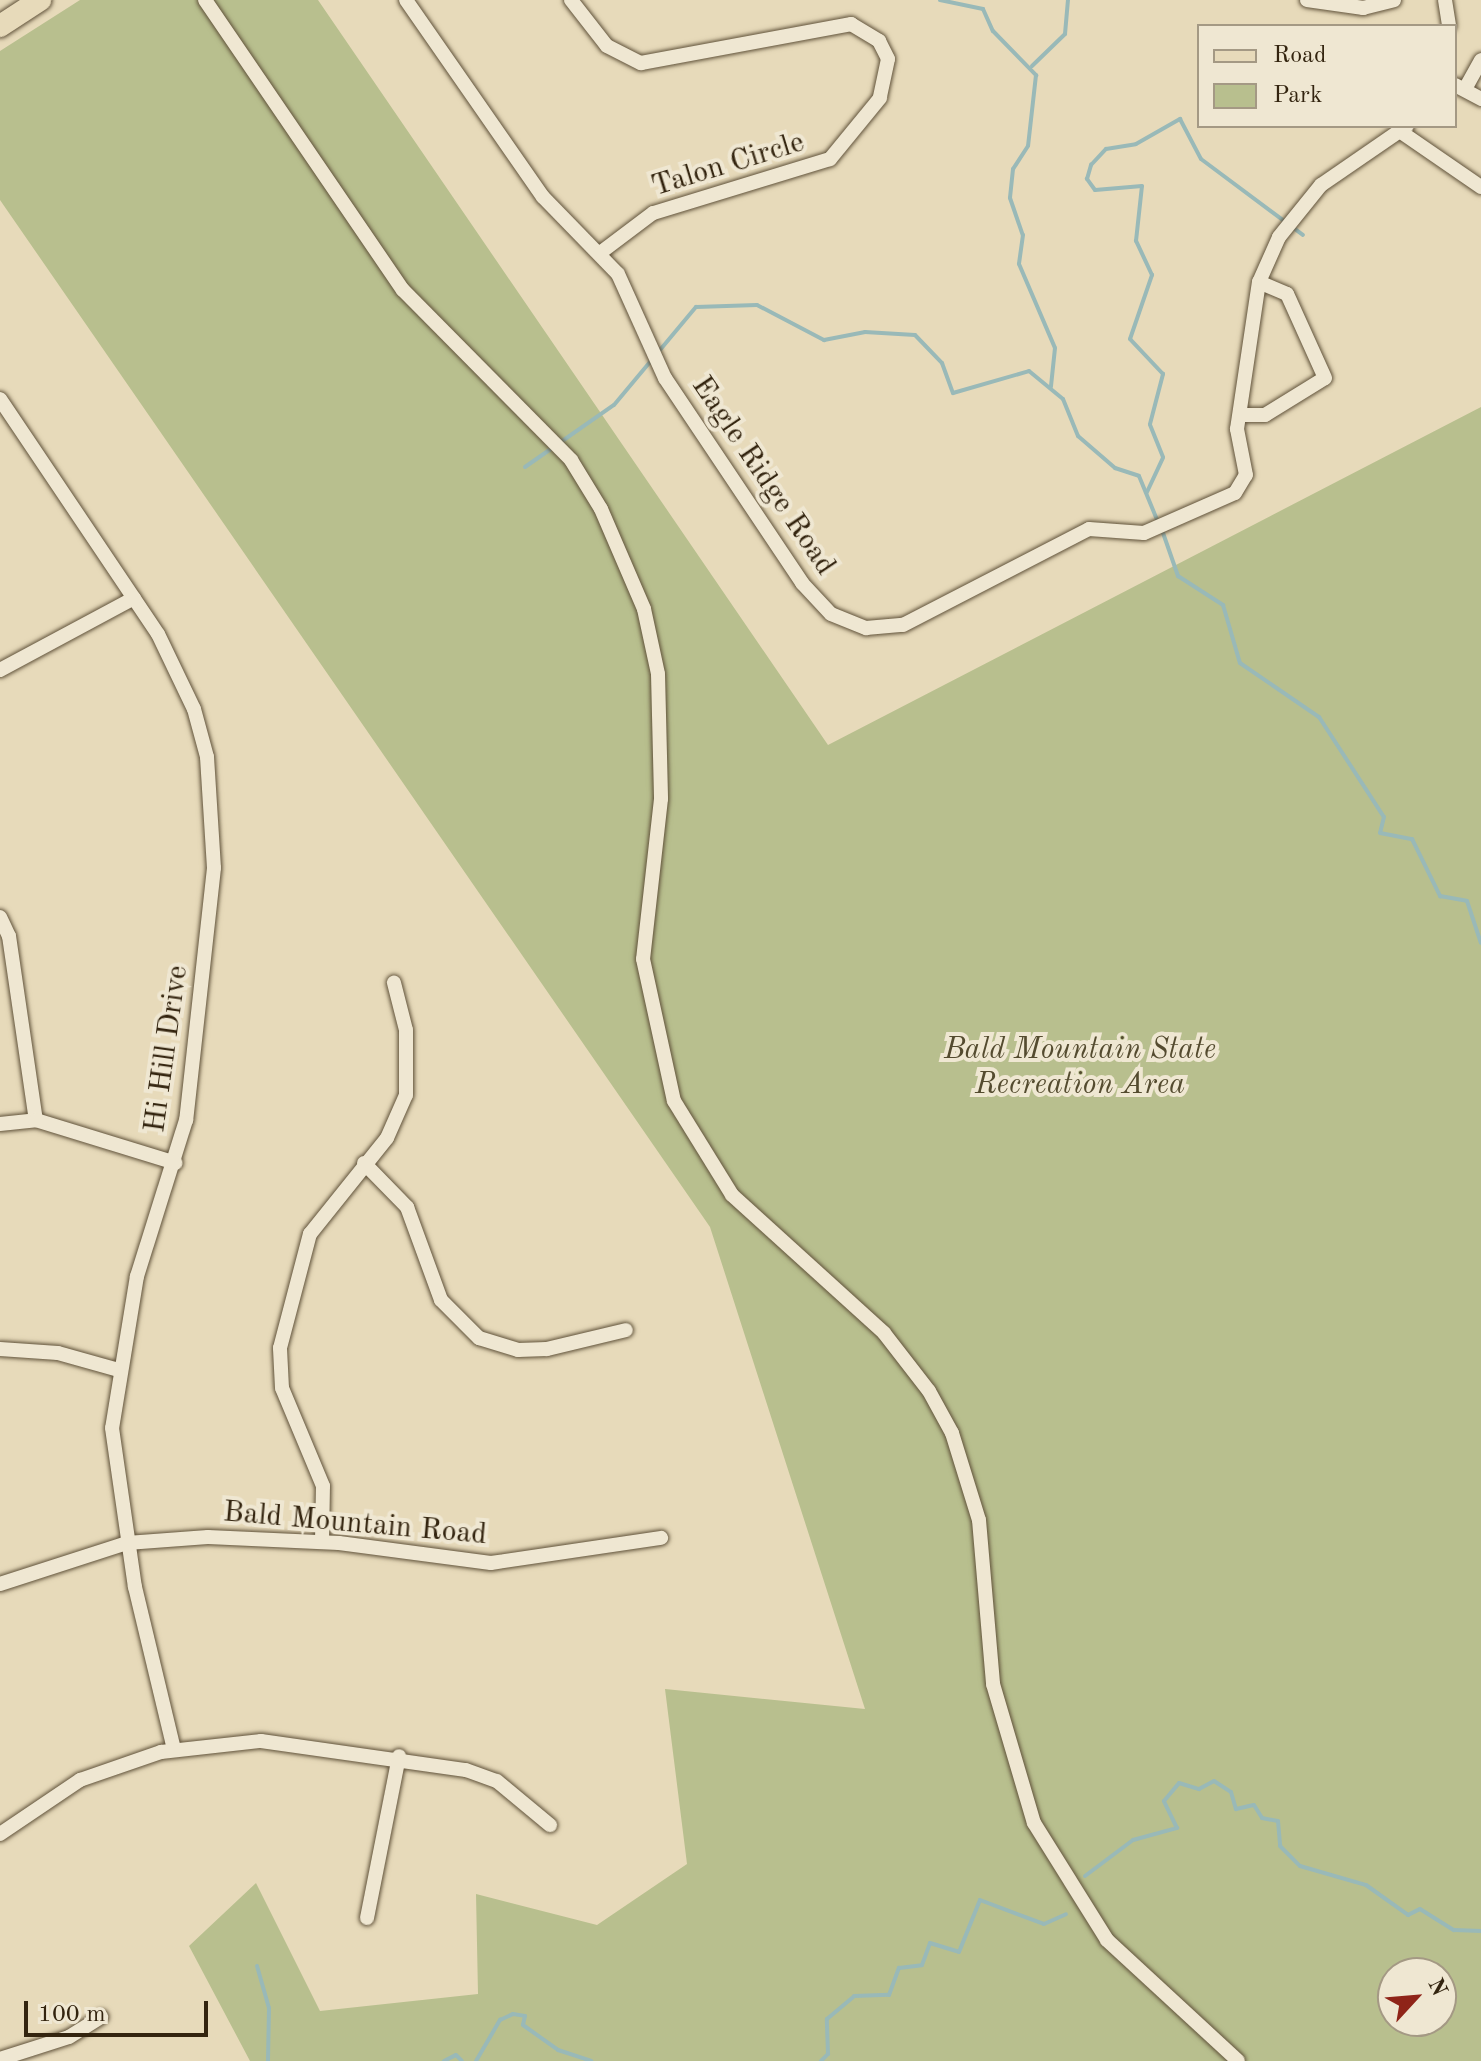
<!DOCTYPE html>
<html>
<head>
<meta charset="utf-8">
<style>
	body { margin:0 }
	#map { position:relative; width:1481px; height:2061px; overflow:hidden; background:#e7daba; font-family:"Old Standard TT",serif }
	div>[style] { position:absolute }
	.green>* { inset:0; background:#b8bf8e }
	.stream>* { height:4px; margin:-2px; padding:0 2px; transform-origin:2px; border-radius:2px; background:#99b9b8 }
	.roads { filter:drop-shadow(0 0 2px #60523a) drop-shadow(0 0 2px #60523a) }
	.minor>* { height:14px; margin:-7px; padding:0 7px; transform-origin:7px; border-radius:7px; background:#efe7d2 }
	.primary>* { height:22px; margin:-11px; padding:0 11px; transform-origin:11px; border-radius:11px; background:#e7daba }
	span { translate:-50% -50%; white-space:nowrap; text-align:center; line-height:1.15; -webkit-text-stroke:8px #efe7d2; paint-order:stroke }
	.street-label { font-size:30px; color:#33240f }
	.park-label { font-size:30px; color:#544b2f; font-style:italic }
	.legend { position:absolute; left:1197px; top:24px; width:260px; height:104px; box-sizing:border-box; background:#efe7d2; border:2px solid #a49984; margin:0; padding:10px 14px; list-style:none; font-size:24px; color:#33240f }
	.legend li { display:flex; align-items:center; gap:16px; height:40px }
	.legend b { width:40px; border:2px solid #a49984 }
	.north { position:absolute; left:1377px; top:1957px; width:80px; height:80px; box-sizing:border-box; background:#efe7d2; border:2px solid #a49984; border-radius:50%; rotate:64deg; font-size:22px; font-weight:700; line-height:32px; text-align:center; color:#33240f }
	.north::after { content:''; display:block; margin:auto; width:28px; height:36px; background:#8f2418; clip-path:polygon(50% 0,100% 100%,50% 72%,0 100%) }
	.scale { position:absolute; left:24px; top:2001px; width:184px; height:36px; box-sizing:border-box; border:4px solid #33240f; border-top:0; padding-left:10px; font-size:24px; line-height:28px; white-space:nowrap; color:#33240f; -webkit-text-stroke:6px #efe7d2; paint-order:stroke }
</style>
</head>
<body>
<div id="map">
	<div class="green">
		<i style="clip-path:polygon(evenodd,80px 0,318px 0,828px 745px,1481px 407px,1481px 2061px,250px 2061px,189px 1946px,256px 1883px,320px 2011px,478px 1994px,476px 1894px,597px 1925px,687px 1864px,665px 1689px,865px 1709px,710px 1227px,0 200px,0 51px,80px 0,1393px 1973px,1441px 1973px,1441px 2021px,1393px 2021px,1393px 1973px)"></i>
	</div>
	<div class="stream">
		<i style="left:940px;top:0;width:44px;rotate:11.8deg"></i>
		<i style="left:983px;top:9px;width:24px;rotate:66deg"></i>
		<i style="left:993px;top:31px;width:62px;rotate:45.7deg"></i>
		<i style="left:1036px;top:75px;width:71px;rotate:96.4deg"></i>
		<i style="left:1028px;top:146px;width:27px;rotate:123deg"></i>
		<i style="left:1013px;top:169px;width:29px;rotate:96deg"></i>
		<i style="left:1010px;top:198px;width:39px;rotate:71deg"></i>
		<i style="left:1023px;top:235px;width:29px;rotate:98deg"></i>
		<i style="left:1019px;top:264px;width:91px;rotate:66.8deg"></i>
		<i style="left:1055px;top:348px;width:39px;rotate:96deg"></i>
		<i style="left:1032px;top:66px;width:46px;rotate:-44.1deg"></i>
		<i style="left:1065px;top:34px;width:34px;rotate:-85deg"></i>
		<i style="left:525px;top:467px;width:108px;rotate:-34.9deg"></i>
		<i style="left:614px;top:405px;width:128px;rotate:-50.1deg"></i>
		<i style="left:696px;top:307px;width:61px;rotate:-1.9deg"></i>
		<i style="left:757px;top:305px;width:76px;rotate:27.6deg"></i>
		<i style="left:824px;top:340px;width:42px;rotate:-11deg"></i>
		<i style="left:865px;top:332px;width:50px;rotate:3.4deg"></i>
		<i style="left:915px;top:335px;width:39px;rotate:46deg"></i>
		<i style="left:942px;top:363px;width:32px;rotate:70deg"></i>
		<i style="left:953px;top:393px;width:79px;rotate:-16.1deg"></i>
		<i style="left:1029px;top:371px;width:44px;rotate:39.5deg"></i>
		<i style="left:1063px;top:399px;width:40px;rotate:68deg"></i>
		<i style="left:1078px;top:436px;width:49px;rotate:40.9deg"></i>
		<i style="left:1115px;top:468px;width:25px;rotate:18deg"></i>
		<i style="left:1139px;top:476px;width:50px;rotate:67.6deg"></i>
		<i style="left:1147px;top:492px;width:38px;rotate:-65deg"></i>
		<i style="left:1163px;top:457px;width:35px;rotate:-112deg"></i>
		<i style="left:1150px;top:424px;width:52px;rotate:-75.4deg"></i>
		<i style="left:1163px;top:374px;width:48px;rotate:-133.3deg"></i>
		<i style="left:1130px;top:339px;width:68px;rotate:-71deg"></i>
		<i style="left:1152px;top:275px;width:38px;rotate:-115deg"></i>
		<i style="left:1136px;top:241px;width:55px;rotate:-83.8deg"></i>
		<i style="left:1142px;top:186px;width:47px;rotate:175.1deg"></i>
		<i style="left:1095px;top:190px;width:14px;rotate:-126deg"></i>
		<i style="left:1087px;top:179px;width:15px;rotate:-74deg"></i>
		<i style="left:1091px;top:165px;width:22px;rotate:-47deg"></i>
		<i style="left:1106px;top:149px;width:30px;rotate:-9deg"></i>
		<i style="left:1136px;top:144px;width:51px;rotate:-29.6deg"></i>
		<i style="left:1180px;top:119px;width:45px;rotate:62.3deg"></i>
		<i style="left:1201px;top:159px;width:127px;rotate:36.7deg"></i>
		<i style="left:1162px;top:530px;width:49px;rotate:70.8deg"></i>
		<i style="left:1178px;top:576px;width:54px;rotate:32.8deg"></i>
		<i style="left:1223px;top:605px;width:60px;rotate:73.7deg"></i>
		<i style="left:1240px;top:663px;width:96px;rotate:34.4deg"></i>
		<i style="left:1319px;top:717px;width:119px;rotate:57deg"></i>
		<i style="left:1384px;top:817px;width:16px;rotate:104deg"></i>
		<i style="left:1380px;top:833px;width:33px;rotate:11deg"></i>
		<i style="left:1412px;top:839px;width:64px;rotate:63.8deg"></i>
		<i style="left:1440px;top:896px;width:27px;rotate:10deg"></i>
		<i style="left:1467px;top:901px;width:44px;rotate:71.6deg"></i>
		<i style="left:1085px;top:1876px;width:60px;rotate:-36.9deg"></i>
		<i style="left:1133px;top:1840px;width:46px;rotate:-15.3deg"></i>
		<i style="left:1177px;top:1828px;width:30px;rotate:-116deg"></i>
		<i style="left:1164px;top:1801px;width:23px;rotate:-50deg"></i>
		<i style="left:1179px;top:1783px;width:21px;rotate:17deg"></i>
		<i style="left:1199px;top:1789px;width:17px;rotate:-28deg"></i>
		<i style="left:1214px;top:1781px;width:20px;rotate:33deg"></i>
		<i style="left:1231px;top:1792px;width:18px;rotate:74deg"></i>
		<i style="left:1236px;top:1809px;width:18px;rotate:-13deg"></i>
		<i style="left:1254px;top:1805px;width:15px;rotate:58deg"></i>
		<i style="left:1262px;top:1818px;width:16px;rotate:11deg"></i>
		<i style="left:1278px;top:1821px;width:25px;rotate:85deg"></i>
		<i style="left:1280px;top:1846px;width:28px;rotate:45deg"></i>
		<i style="left:1300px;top:1866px;width:69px;rotate:16.1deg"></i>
		<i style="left:1366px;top:1885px;width:52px;rotate:35.5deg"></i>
		<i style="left:1408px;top:1915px;width:13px;rotate:-27deg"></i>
		<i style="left:1420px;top:1909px;width:40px;rotate:32deg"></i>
		<i style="left:1454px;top:1930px;width:27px;rotate:2deg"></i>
		<i style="left:257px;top:1966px;width:44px;rotate:74.1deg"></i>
		<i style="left:269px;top:2008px;width:53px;rotate:91.1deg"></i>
		<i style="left:444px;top:2061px;width:13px;rotate:-27deg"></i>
		<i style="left:456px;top:2055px;width:8px;rotate:45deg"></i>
		<i style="left:476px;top:2061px;width:48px;rotate:-59.7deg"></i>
		<i style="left:500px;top:2020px;width:14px;rotate:-25deg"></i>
		<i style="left:513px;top:2014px;width:12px;rotate:9deg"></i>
		<i style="left:525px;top:2016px;width:9px;rotate:103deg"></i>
		<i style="left:523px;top:2025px;width:43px;rotate:35.5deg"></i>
		<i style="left:558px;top:2050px;width:35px;rotate:18deg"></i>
		<i style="left:821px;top:2061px;width:10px;rotate:-45deg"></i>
		<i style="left:828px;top:2054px;width:35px;rotate:-92deg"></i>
		<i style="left:827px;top:2019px;width:35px;rotate:-40deg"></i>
		<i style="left:854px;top:1996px;width:35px;rotate:-2deg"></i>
		<i style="left:889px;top:1995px;width:29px;rotate:-70deg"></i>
		<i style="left:899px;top:1968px;width:23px;rotate:-7deg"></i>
		<i style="left:922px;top:1965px;width:23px;rotate:-70deg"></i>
		<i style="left:930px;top:1943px;width:30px;rotate:17deg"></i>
		<i style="left:959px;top:1952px;width:56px;rotate:-68deg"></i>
		<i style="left:980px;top:1900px;width:68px;rotate:20.6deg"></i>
		<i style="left:1044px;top:1924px;width:24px;rotate:-24deg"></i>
	</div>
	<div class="roads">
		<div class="minor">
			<i style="left:205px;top:0;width:351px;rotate:55.7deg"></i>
			<i style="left:403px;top:290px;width:239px;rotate:45.3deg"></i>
			<i style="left:571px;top:460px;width:57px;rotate:58.5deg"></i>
			<i style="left:601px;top:509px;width:109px;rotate:66.7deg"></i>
			<i style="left:644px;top:609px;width:66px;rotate:77.8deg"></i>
			<i style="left:658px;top:674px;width:125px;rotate:88.6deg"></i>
			<i style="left:661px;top:799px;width:161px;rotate:96.4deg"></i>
			<i style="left:643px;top:959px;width:145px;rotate:77.7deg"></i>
			<i style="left:674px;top:1101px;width:110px;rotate:58.3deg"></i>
			<i style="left:732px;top:1195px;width:205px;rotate:42.2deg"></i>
			<i style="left:884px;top:1333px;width:73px;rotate:52.2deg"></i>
			<i style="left:929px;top:1391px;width:48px;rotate:61.3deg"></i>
			<i style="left:952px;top:1433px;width:91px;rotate:72.8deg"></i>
			<i style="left:979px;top:1520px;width:165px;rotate:85.1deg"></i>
			<i style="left:993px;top:1684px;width:145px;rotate:73.6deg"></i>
			<i style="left:1034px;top:1823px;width:138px;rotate:58deg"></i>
			<i style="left:1107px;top:1940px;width:178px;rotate:42.7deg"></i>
			<i style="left:406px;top:0;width:240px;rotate:55.2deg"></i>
			<i style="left:543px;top:197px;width:107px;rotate:45.8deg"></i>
			<i style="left:618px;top:274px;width:114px;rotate:65.7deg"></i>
			<i style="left:665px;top:378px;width:247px;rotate:56.2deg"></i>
			<i style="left:802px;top:583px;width:42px;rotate:46.9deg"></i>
			<i style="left:831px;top:614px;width:38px;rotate:22deg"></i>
			<i style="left:866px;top:628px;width:37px;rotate:-5deg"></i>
			<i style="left:903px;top:625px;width:209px;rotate:-27.3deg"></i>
			<i style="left:1089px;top:529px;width:55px;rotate:4.2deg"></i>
			<i style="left:1144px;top:533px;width:99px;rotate:-23.7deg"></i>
			<i style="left:1235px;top:493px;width:21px;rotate:-59deg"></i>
			<i style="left:1246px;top:475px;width:47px;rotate:-101.1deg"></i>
			<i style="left:1237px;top:429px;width:149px;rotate:-81.5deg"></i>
			<i style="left:1259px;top:282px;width:49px;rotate:-66deg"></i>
			<i style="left:1279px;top:237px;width:67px;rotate:-51.1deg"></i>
			<i style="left:1321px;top:185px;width:104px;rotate:-34.5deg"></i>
			<i style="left:571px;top:0;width:58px;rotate:52deg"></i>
			<i style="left:607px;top:46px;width:38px;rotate:27deg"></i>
			<i style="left:641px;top:63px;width:214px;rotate:-10.5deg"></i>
			<i style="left:851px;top:24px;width:33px;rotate:31deg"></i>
			<i style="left:879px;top:41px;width:20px;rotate:63deg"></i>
			<i style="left:888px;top:59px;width:40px;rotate:102deg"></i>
			<i style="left:880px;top:98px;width:79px;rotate:129.3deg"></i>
			<i style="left:830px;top:159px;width:185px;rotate:163deg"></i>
			<i style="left:653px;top:213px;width:66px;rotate:143deg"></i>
			<i style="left:1307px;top:0;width:57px;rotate:8.1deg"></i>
			<i style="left:1363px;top:8px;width:32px;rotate:-14deg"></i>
			<i style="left:1445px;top:0;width:26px;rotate:81deg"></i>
			<i style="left:1455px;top:85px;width:30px;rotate:28deg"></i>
			<i style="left:1465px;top:89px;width:33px;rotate:-61deg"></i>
			<i style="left:1401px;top:132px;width:97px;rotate:34.5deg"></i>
			<i style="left:0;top:399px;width:283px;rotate:56.1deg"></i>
			<i style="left:158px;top:634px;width:83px;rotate:64.4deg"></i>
			<i style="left:194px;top:709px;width:50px;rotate:74.8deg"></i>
			<i style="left:207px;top:757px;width:111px;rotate:86.4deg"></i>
			<i style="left:214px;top:868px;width:254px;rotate:96.3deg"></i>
			<i style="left:186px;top:1120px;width:164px;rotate:107.4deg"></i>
			<i style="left:137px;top:1276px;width:154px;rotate:99.3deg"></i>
			<i style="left:112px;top:1428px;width:161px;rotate:81.8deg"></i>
			<i style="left:135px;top:1587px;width:167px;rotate:76.5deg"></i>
			<i style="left:1240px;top:415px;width:25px"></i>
			<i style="left:1265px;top:415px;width:70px;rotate:-31.7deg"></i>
			<i style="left:1325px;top:378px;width:92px;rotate:-114.3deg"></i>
			<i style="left:1287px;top:294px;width:30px;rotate:-157deg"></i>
			<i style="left:0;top:670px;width:152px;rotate:-28.2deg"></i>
			<i style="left:0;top:917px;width:21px;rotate:65deg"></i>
			<i style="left:9px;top:936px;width:186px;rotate:81.7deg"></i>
			<i style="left:0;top:1124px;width:36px;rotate:-6deg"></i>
			<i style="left:36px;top:1120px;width:146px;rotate:17.1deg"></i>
			<i style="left:364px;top:1163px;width:62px;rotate:45.7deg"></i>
			<i style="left:407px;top:1207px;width:99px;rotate:69.9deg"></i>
			<i style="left:441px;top:1300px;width:54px;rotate:45deg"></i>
			<i style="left:479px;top:1338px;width:41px;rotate:17.1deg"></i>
			<i style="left:518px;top:1350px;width:29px;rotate:-2deg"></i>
			<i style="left:547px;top:1349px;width:81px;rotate:-13.5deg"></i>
			<i style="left:0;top:1349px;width:58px;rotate:3.9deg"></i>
			<i style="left:58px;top:1353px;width:63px;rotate:15.6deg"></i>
			<i style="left:322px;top:1542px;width:56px;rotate:-89deg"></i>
			<i style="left:323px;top:1486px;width:106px;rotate:-112.7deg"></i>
			<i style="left:282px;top:1388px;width:40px;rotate:-92.9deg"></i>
			<i style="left:280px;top:1348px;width:118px;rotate:-75.3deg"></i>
			<i style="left:310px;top:1234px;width:123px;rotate:-51.3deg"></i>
			<i style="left:387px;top:1138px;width:47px;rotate:-66.2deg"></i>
			<i style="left:406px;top:1095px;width:65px;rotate:-90deg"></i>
			<i style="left:406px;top:1030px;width:49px;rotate:-104.3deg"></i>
			<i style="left:0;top:1584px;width:133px;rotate:-17.9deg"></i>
			<i style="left:127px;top:1543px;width:81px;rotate:-4.2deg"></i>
			<i style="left:208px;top:1537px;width:131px;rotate:2.6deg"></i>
			<i style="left:339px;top:1543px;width:153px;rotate:7.5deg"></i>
			<i style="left:491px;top:1563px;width:172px;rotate:-8.4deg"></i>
			<i style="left:0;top:1834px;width:97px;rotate:-34deg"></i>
			<i style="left:80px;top:1780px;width:86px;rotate:-19.1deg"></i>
			<i style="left:161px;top:1752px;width:101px;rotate:-6.3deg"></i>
			<i style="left:261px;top:1741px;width:207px;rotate:8.1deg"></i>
			<i style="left:466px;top:1770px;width:33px;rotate:20deg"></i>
			<i style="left:497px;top:1781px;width:69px;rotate:39.7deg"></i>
			<i style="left:367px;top:1918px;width:165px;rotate:-78.8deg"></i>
			<i style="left:0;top:2059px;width:72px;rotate:-17.7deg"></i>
			<i style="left:69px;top:2037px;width:38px;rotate:-32deg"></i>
		</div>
		<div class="primary">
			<i style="left:0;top:26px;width:48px;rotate:-33deg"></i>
		</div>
	</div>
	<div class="street-label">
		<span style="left:728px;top:165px;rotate:-17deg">Talon Circle</span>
		<span style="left:763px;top:476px;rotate:56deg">Eagle Ridge Road</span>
		<span style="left:167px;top:1049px;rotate:-82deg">Hi Hill Drive</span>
		<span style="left:355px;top:1524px;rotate:5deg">Bald Mountain Road</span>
	</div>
	<div class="park-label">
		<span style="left:1080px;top:1067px">Bald Mountain State<br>Recreation Area</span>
	</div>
	<ul class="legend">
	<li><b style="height:10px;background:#e7daba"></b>Road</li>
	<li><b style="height:22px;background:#b8bf8e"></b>Park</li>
	</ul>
	<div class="north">N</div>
	<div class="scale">100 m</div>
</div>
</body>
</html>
